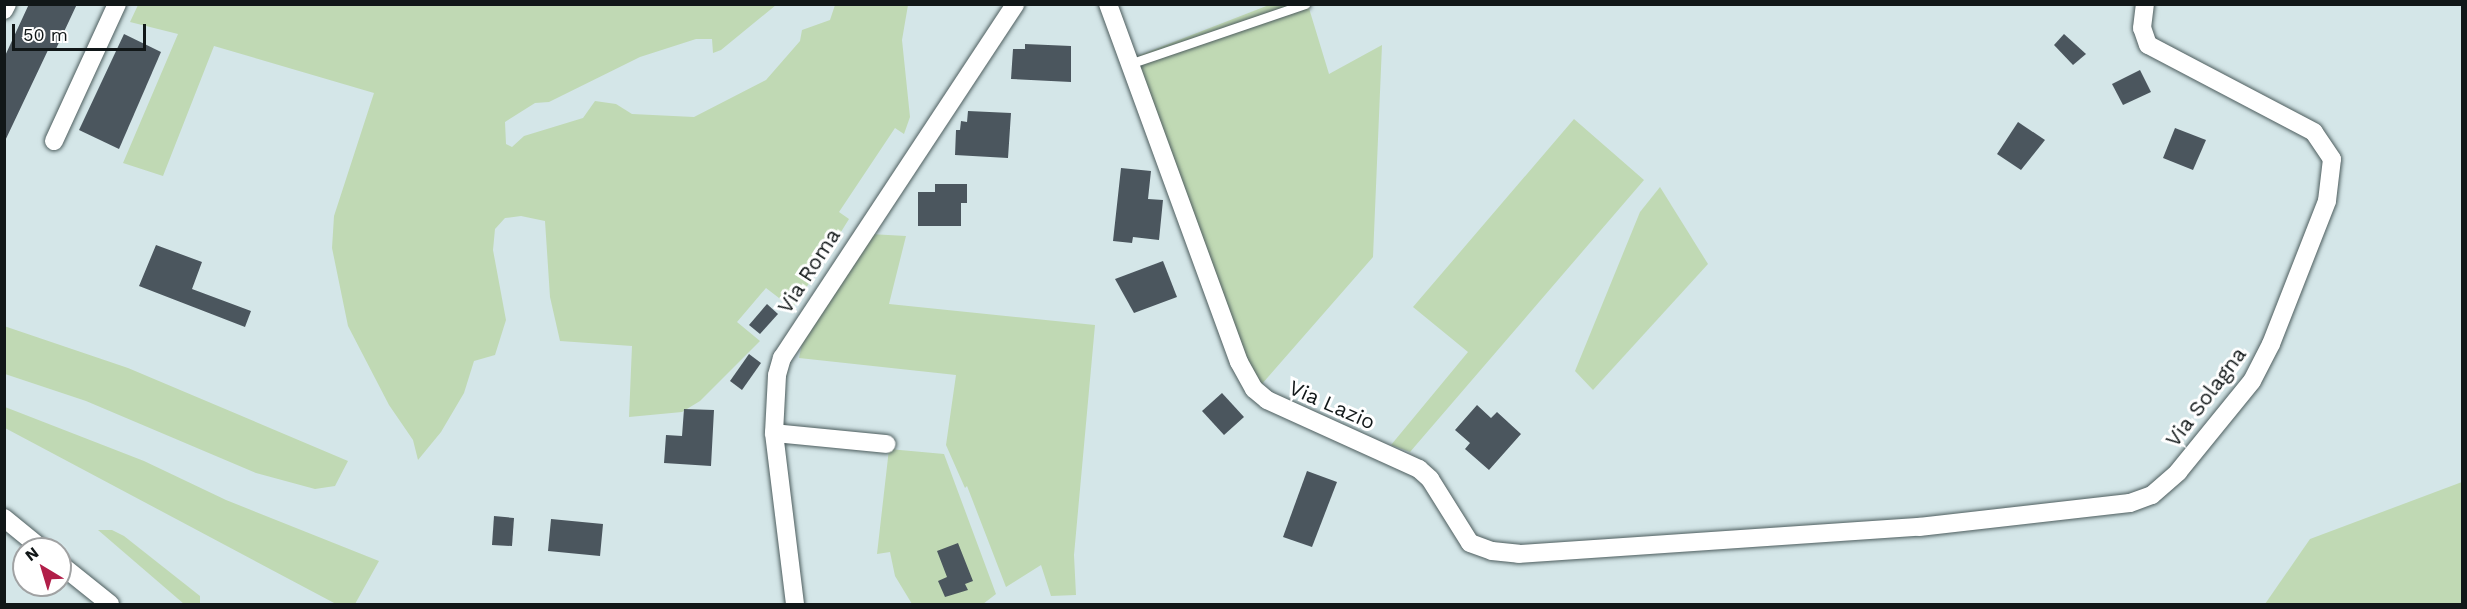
<!DOCTYPE html>
<html>
<head>
<meta charset="utf-8">
<style>
	body { margin:0 }
	#map { position:relative; width:2467px; height:609px; overflow:hidden; background:#d4e6e8; font-family:"Work Sans",sans-serif }
	div>[style] { position:absolute }
	.green>* { inset:0; background:#c0d9b4 }
	.building>* { inset:0; background:#4b565e }
	.roads { filter:drop-shadow(0 0 2px #4d5d5e) drop-shadow(0 0 2px #4d5d5e) }
	.service>* { height:9px; margin:-4.5px; padding:0 4.5px; transform-origin:4.5px; border-radius:4.5px; background:#fff }
	.minor>* { height:18px; margin:-9px; padding:0 9px; transform-origin:9px; border-radius:9px; background:#fff }
	span { translate:-50% -50%; white-space:nowrap; text-align:center; line-height:1.15; -webkit-text-stroke:6px #fff; paint-order:stroke }
	.street-label { font-size:21px; color:#111718 }
	.frame { position:absolute; inset:0; border:6px solid #111718; pointer-events:none }
	.north { position:absolute; left:12px; top:537px; width:60px; height:60px; box-sizing:border-box; background:#fff; border:2px solid #a0a2a3; border-radius:50%; rotate:322deg; font-size:16px; font-weight:700; line-height:24px; text-align:center; color:#111718 }
	.north::after { content:''; display:block; margin:auto; width:21px; height:27px; background:#b11f49; clip-path:polygon(50% 0,100% 100%,50% 72%,0 100%) }
	.scale { position:absolute; left:12px; top:24px; width:134px; height:27px; box-sizing:border-box; border:3px solid #111718; border-top:0; padding-left:8px; font-size:18px; line-height:21px; white-space:nowrap; color:#111718; -webkit-text-stroke:4px #fff; paint-order:stroke }
</style>
</head>
<body>
<div id="map">
	<div class="green">
		<i style="clip-path:polygon(138px 5px,776px 5px,721px 50px,713px 53px,712px 39px,696px 39px,640px 57px,549px 102px,535px 103px,505px 122px,506px 144px,512px 147px,524px 136px,583px 118px,595px 101px,616px 104px,632px 114px,694px 117px,766px 80px,800px 41px,802px 30px,830px 20px,835px 5px,908px 5px,902px 40px,910px 117px,904px 134px,895px 128px,839px 212px,849px 219px,798px 301px,792px 308px,766px 288px,737px 322px,760px 341px,700px 401px,682px 412px,629px 417px,632px 346px,560px 341px,550px 297px,545px 221px,521px 216px,505px 218px,495px 229px,493px 250px,506px 320px,495px 355px,474px 361px,464px 393px,441px 432px,418px 460px,413px 440px,389px 405px,348px 326px,332px 248px,334px 216px,374px 93px,214px 46px,163px 176px,123px 163px,178px 34px,130px 22px)"></i>
		<i style="clip-path:polygon(1269px 5px,1308px 5px,1329px 74px,1382px 45px,1373px 257px,1261px 385px,1246px 369px,1135px 57px)"></i>
		<i style="clip-path:polygon(1574px 119px,1644px 180px,1410px 452px,1391px 445px,1468px 352px,1413px 307px)"></i>
		<i style="clip-path:polygon(1660px 187px,1708px 264px,1593px 390px,1575px 371px,1640px 212px)"></i>
		<i style="clip-path:polygon(870px 234px,906px 236px,889px 304px,1095px 325px,1074px 555px,1076px 595px,1051px 596px,1041px 565px,1006px 587px,967px 486px,965px 488px,946px 445px,956px 375px,799px 358px,802px 344px)"></i>
		<i style="clip-path:polygon(4px 326px,128px 368px,348px 461px,335px 486px,315px 489px,256px 473px,86px 401px,5px 374px)"></i>
		<i style="clip-path:polygon(5px 407px,144px 461px,226px 500px,379px 561px,355px 604px,336px 604px,5px 428px)"></i>
		<i style="clip-path:polygon(889px 449px,944px 454px,996px 594px,983px 604px,912px 604px,895px 576px,890px 552px,877px 554px)"></i>
		<i style="clip-path:polygon(2462px 482px,2462px 604px,2265px 604px,2310px 539px)"></i>
		<i style="clip-path:polygon(98px 530px,112px 530px,124px 536px,200px 596px,200px 604px,184px 604px)"></i>
	</div>
	<div class="building">
		<i style="clip-path:polygon(29px 4px,77px 4px,55px 51px,49px 48px,4px 143px,4px 58px)"></i>
		<i style="clip-path:polygon(124px 34px,161px 52px,119px 149px,79px 130px)"></i>
		<i style="clip-path:polygon(2064px 34px,2086px 54px,2073px 65px,2054px 45px)"></i>
		<i style="clip-path:polygon(1025px 44px,1071px 46px,1071px 82px,1011px 79px,1013px 49px,1025px 49px)"></i>
		<i style="clip-path:polygon(2140px 70px,2151px 92px,2123px 105px,2112px 84px)"></i>
		<i style="clip-path:polygon(968px 111px,1011px 113px,1008px 158px,955px 155px,956px 130px,960px 130px,961px 121px,967px 122px)"></i>
		<i style="clip-path:polygon(2018px 122px,2045px 140px,2021px 170px,1997px 154px)"></i>
		<i style="clip-path:polygon(2175px 128px,2206px 140px,2193px 170px,2163px 158px)"></i>
		<i style="clip-path:polygon(1121px 168px,1151px 171px,1148px 199px,1163px 200px,1159px 240px,1133px 237px,1132px 243px,1113px 241px)"></i>
		<i style="clip-path:polygon(935px 184px,967px 184px,967px 203px,961px 203px,961px 226px,918px 226px,918px 192px,935px 192px)"></i>
		<i style="clip-path:polygon(156px 245px,202px 262px,192px 289px,251px 311px,245px 327px,139px 286px)"></i>
		<i style="clip-path:polygon(1163px 261px,1177px 297px,1134px 313px,1115px 279px)"></i>
		<i style="clip-path:polygon(767px 304px,778px 314px,760px 334px,749px 325px)"></i>
		<i style="clip-path:polygon(749px 354px,761px 363px,742px 390px,730px 381px)"></i>
		<i style="clip-path:polygon(1222px 393px,1244px 417px,1224px 435px,1202px 411px)"></i>
		<i style="clip-path:polygon(1477px 405px,1491px 418px,1497px 412px,1521px 434px,1489px 470px,1465px 449px,1470px 443px,1455px 430px)"></i>
		<i style="clip-path:polygon(684px 409px,714px 410px,711px 466px,664px 463px,666px 435px,682px 436px)"></i>
		<i style="clip-path:polygon(1307px 471px,1337px 482px,1312px 547px,1283px 537px)"></i>
		<i style="clip-path:polygon(494px 516px,514px 518px,512px 546px,492px 545px)"></i>
		<i style="clip-path:polygon(551px 519px,603px 524px,600px 556px,548px 551px)"></i>
		<i style="clip-path:polygon(958px 543px,973px 581px,965px 584px,968px 590px,945px 597px,938px 581px,947px 577px,937px 551px)"></i>
	</div>
	<div class="roads">
		<div class="service">
			<i style="left:1132px;top:63px;width:183px;rotate:-18.8deg"></i>
		</div>
		<div class="minor">
			<i style="left:1108px;top:4px;width:381px;rotate:69.9deg"></i>
			<i style="left:1239px;top:362px;width:31px;rotate:61deg"></i>
			<i style="left:1254px;top:389px;width:17px;rotate:40deg"></i>
			<i style="left:1267px;top:400px;width:167px;rotate:24.4deg"></i>
			<i style="left:1419px;top:469px;width:15px;rotate:42deg"></i>
			<i style="left:1430px;top:479px;width:75px;rotate:58deg"></i>
			<i style="left:1470px;top:543px;width:23px;rotate:20deg"></i>
			<i style="left:1492px;top:551px;width:27px;rotate:6deg"></i>
			<i style="left:1519px;top:554px;width:401px;rotate:-3.9deg"></i>
			<i style="left:1919px;top:527px;width:212px;rotate:-6.5deg"></i>
			<i style="left:2130px;top:503px;width:23px;rotate:-20deg"></i>
			<i style="left:2152px;top:495px;width:35px;rotate:-41deg"></i>
			<i style="left:2178px;top:472px;width:117px;rotate:-50.9deg"></i>
			<i style="left:2252px;top:381px;width:42px;rotate:-62.8deg"></i>
			<i style="left:2271px;top:344px;width:154px;rotate:-68.6deg"></i>
			<i style="left:2327px;top:201px;width:42px;rotate:-83.2deg"></i>
			<i style="left:2332px;top:159px;width:32px;rotate:-124deg"></i>
			<i style="left:2314px;top:132px;width:187px;rotate:-152.3deg"></i>
			<i style="left:2148px;top:45px;width:18px;rotate:-109deg"></i>
			<i style="left:2142px;top:28px;width:24px;rotate:-83deg"></i>
			<i style="left:4px;top:10px;width:7px;rotate:-63deg"></i>
			<i style="left:54px;top:141px;width:151px;rotate:-65.3deg"></i>
			<i style="left:774px;top:433px;width:113px;rotate:5.6deg"></i>
			<i style="left:4px;top:518px;width:49px;rotate:39.2deg"></i>
			<i style="left:60px;top:564px;width:64px;rotate:38.7deg"></i>
			<i style="left:795px;top:604px;width:172px;rotate:-97deg"></i>
			<i style="left:774px;top:433px;width:58px;rotate:-87deg"></i>
			<i style="left:777px;top:375px;width:18px;rotate:-74deg"></i>
			<i style="left:782px;top:358px;width:424px;rotate:-56.6deg"></i>
		</div>
	</div>
	<div class="street-label">
		<span style="left:809px;top:271px;rotate:-57deg">Via Roma</span>
		<span style="left:2206px;top:397px;rotate:-53deg">Via Solagna</span>
		<span style="left:1332px;top:405px;rotate:24deg">Via Lazio</span>
	</div>
	<div class="frame"></div>
	<div class="north">N</div>
	<div class="scale">50 m</div>
</div>
</body>
</html>
